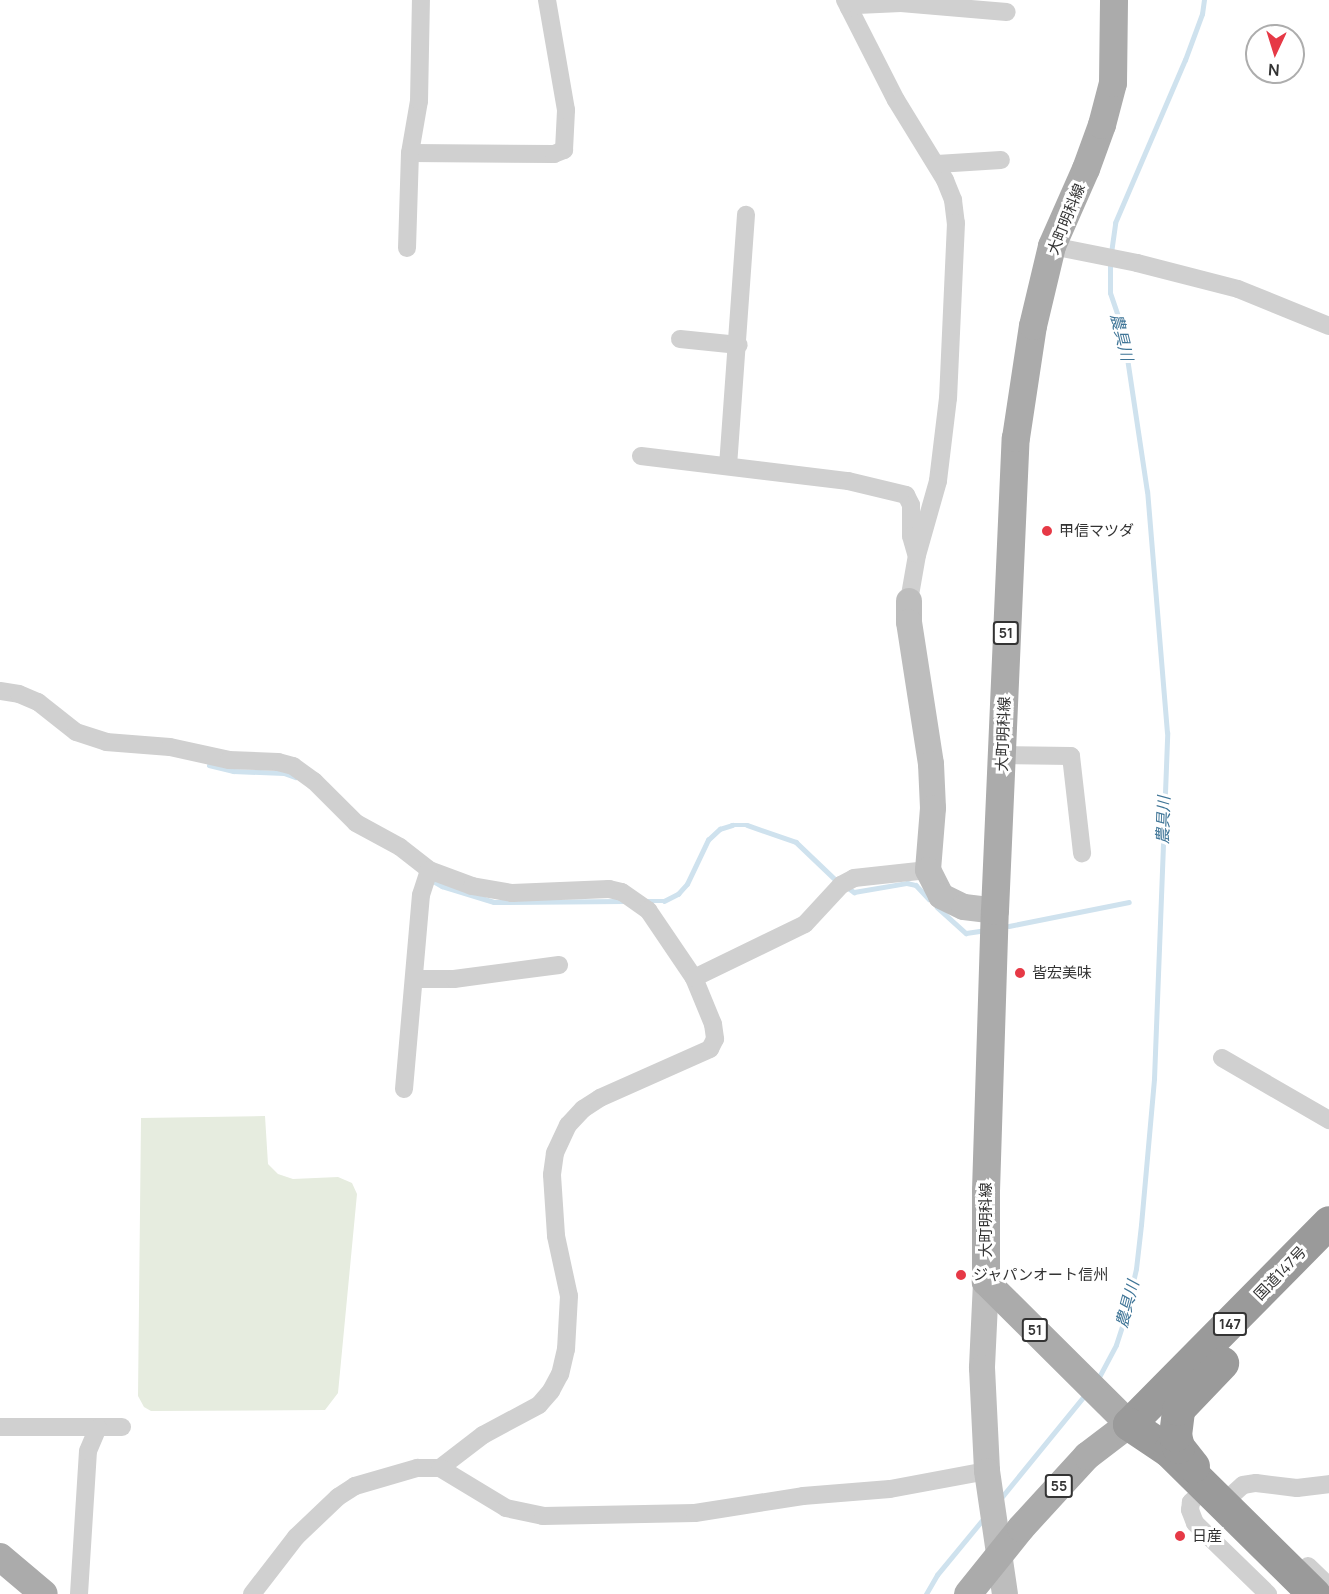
<!DOCTYPE html>
<html>
<head>
<meta charset="utf-8">
<style>
	body { margin:0 }
	#map { position:relative; width:1329px; height:1594px; overflow:hidden; background:#fff; font-family:Manrope,"Noto Sans JP",sans-serif }
	div>[style] { position:absolute }
	.green>* { inset:0; background:#e6ecdf }
	.stream>* { height:4.5px; margin:-2.25px; padding:0 2.25px; transform-origin:2.25px; border-radius:2.25px; background:#cfe2ee }
	.street>* { height:18px; margin:-9px; padding:0 9px; transform-origin:9px; border-radius:9px; background:#d0d0d0 }
	.secondary>* { height:26px; margin:-13px; padding:0 13px; transform-origin:13px; border-radius:13px; background:#bdbdbd }
	.primary>* { height:28px; margin:-14px; padding:0 14px; transform-origin:14px; border-radius:14px; background:#ababab }
	.highway>* { height:33px; margin:-16.5px; padding:0 16.5px; transform-origin:16.5px; border-radius:16.5px; background:#9a9a9a }
	.dots>* { width:16px; height:16px; translate:-50% -50%; box-sizing:border-box; border:3px solid #fff; border-radius:50% }
	span { translate:-50% -50%; white-space:nowrap; text-align:center; line-height:1.15; -webkit-text-stroke:6px #fff; paint-order:stroke }
	.shield-label span { padding:2px 4px; background:#fff; border:2px solid; border-radius:4px; -webkit-text-stroke-width:0 }
	.shield-label { font-size:14px; color:#333; font-weight:700 }
	.street-label { font-size:15px; color:#333 }
	.poi-label { font-size:15px; color:#333 }
	.left { translate:0 -50%; text-align:left }
	.water-label { font-size:16px; color:#3f7597; font-style:italic }
	.north { position:absolute; left:1245px; top:24px; width:60px; height:60px; box-sizing:border-box; background:#fff; border:2px solid #adadad; border-radius:50%; rotate:184deg; font-size:16px; font-weight:700; line-height:24px; text-align:center; color:#333 }
	.north::after { content:''; display:block; margin:auto; width:21px; height:27px; background:#e63946; clip-path:polygon(50% 0,100% 100%,50% 72%,0 100%) }
</style>
</head>
<body>
<div id="map">
	<div class="green">
		<i style="clip-path:polygon(265px 1116px,268px 1164px,278px 1174px,293px 1179px,338px 1177px,352px 1183px,357px 1194px,338px 1393px,325px 1410px,151px 1411px,144px 1407px,138px 1396px,141px 1118px)"></i>
	</div>
	<div class="stream">
		<i style="left:1111px;top:253px;width:30px;rotate:-82deg"></i>
		<i style="left:1115px;top:223px;width:177px;rotate:-66.8deg"></i>
		<i style="left:1185px;top:60px;width:49px;rotate:-69.7deg"></i>
		<i style="left:1202px;top:14px;width:14px;rotate:-82deg"></i>
		<i style="left:209px;top:765px;width:25px;rotate:14deg"></i>
		<i style="left:233px;top:771px;width:51px;rotate:2.2deg"></i>
		<i style="left:284px;top:773px;width:12px;rotate:20deg"></i>
		<i style="left:430px;top:879px;width:14px;rotate:30deg"></i>
		<i style="left:442px;top:886px;width:54px;rotate:17.1deg"></i>
		<i style="left:494px;top:902px;width:130px;rotate:-0.4deg"></i>
		<i style="left:847px;top:887px;width:9px;rotate:36deg"></i>
		<i style="left:854px;top:892px;width:54px;rotate:-9.6deg"></i>
		<i style="left:907px;top:883px;width:9px;rotate:13deg"></i>
		<i style="left:916px;top:885px;width:19px;rotate:47deg"></i>
		<i style="left:647px;top:901px;width:17px"></i>
		<i style="left:664px;top:901px;width:16px;rotate:-27deg"></i>
		<i style="left:678px;top:894px;width:13px;rotate:-48deg"></i>
		<i style="left:687px;top:884px;width:49px;rotate:-64.5deg"></i>
		<i style="left:708px;top:840px;width:16px;rotate:-43deg"></i>
		<i style="left:720px;top:829px;width:13px;rotate:-18deg"></i>
		<i style="left:732px;top:825px;width:15px"></i>
		<i style="left:747px;top:825px;width:52px;rotate:19.1deg"></i>
		<i style="left:796px;top:842px;width:57px;rotate:43.6deg"></i>
		<i style="left:937px;top:907px;width:39px;rotate:42deg"></i>
		<i style="left:966px;top:933px;width:15px;rotate:-8deg"></i>
		<i style="left:1009px;top:926px;width:122px;rotate:-11.3deg"></i>
		<i style="left:1098px;top:1379px;width:38px;rotate:-62deg"></i>
		<i style="left:1116px;top:1345px;width:29px;rotate:-72deg"></i>
		<i style="left:1125px;top:1317px;width:49px;rotate:-77.1deg"></i>
		<i style="left:1136px;top:1269px;width:44px;rotate:-83.5deg"></i>
		<i style="left:1141px;top:1225px;width:147px;rotate:-84.9deg"></i>
		<i style="left:1154px;top:1079px;width:346px;rotate:-87.8deg"></i>
		<i style="left:1167px;top:733px;width:242px;rotate:-94.7deg"></i>
		<i style="left:1147px;top:492px;width:163px;rotate:-98.5deg"></i>
		<i style="left:1123px;top:331px;width:40px;rotate:-108.9deg"></i>
		<i style="left:1110px;top:293px;width:32px;rotate:-90deg"></i>
		<i style="left:1001px;top:1498px;width:133px;rotate:-50.8deg"></i>
		<i style="left:926px;top:1594px;width:22px;rotate:-60deg"></i>
		<i style="left:937px;top:1575px;width:74px;rotate:-50.5deg"></i>
	</div>
	<div class="street">
		<i style="left:845px;top:0;width:112px;rotate:63deg"></i>
		<i style="left:896px;top:100px;width:94px;rotate:58.5deg"></i>
		<i style="left:945px;top:180px;width:22px;rotate:68deg"></i>
		<i style="left:953px;top:200px;width:23px;rotate:83deg"></i>
		<i style="left:956px;top:223px;width:175px;rotate:92.6deg"></i>
		<i style="left:948px;top:398px;width:84px;rotate:96.9deg"></i>
		<i style="left:938px;top:481px;width:77px;rotate:105.8deg"></i>
		<i style="left:917px;top:555px;width:47px;rotate:99.9deg"></i>
		<i style="left:849px;top:8px;width:9px;rotate:-21deg"></i>
		<i style="left:857px;top:5px;width:44px;rotate:-2.6deg"></i>
		<i style="left:901px;top:3px;width:106px;rotate:4.9deg"></i>
		<i style="left:410px;top:153px;width:144px;rotate:0.4deg"></i>
		<i style="left:554px;top:154px;width:11px;rotate:-22deg"></i>
		<i style="left:564px;top:150px;width:40px;rotate:-87.1deg"></i>
		<i style="left:566px;top:110px;width:112px;rotate:-99.8deg"></i>
		<i style="left:937px;top:164px;width:64px;rotate:-3.6deg"></i>
		<i style="left:1052px;top:246px;width:87px;rotate:11.3deg"></i>
		<i style="left:1137px;top:263px;width:104px;rotate:14.4deg"></i>
		<i style="left:1238px;top:289px;width:98px;rotate:22.1deg"></i>
		<i style="left:407px;top:248px;width:95px;rotate:-88.2deg"></i>
		<i style="left:410px;top:153px;width:53px;rotate:-80.2deg"></i>
		<i style="left:419px;top:101px;width:101px;rotate:-88.9deg"></i>
		<i style="left:680px;top:339px;width:59px;rotate:5.8deg"></i>
		<i style="left:641px;top:456px;width:209px;rotate:6.9deg"></i>
		<i style="left:848px;top:481px;width:60px;rotate:13.6deg"></i>
		<i style="left:906px;top:495px;width:11px;rotate:63deg"></i>
		<i style="left:911px;top:505px;width:31px;rotate:90deg"></i>
		<i style="left:911px;top:536px;width:18px;rotate:74deg"></i>
		<i style="left:728px;top:466px;width:252px;rotate:-85.9deg"></i>
		<i style="left:0;top:691px;width:19px;rotate:9deg"></i>
		<i style="left:19px;top:694px;width:21px;rotate:23deg"></i>
		<i style="left:38px;top:702px;width:48px;rotate:38.3deg"></i>
		<i style="left:76px;top:732px;width:32px;rotate:18deg"></i>
		<i style="left:106px;top:742px;width:64px;rotate:4.5deg"></i>
		<i style="left:170px;top:747px;width:60px;rotate:12.4deg"></i>
		<i style="left:229px;top:760px;width:49px;rotate:2.3deg"></i>
		<i style="left:278px;top:762px;width:16px;rotate:15deg"></i>
		<i style="left:293px;top:766px;width:26px;rotate:36deg"></i>
		<i style="left:314px;top:781px;width:59px;rotate:45deg"></i>
		<i style="left:356px;top:823px;width:50px;rotate:28.6deg"></i>
		<i style="left:400px;top:847px;width:37px;rotate:38deg"></i>
		<i style="left:429px;top:870px;width:46px;rotate:20.4deg"></i>
		<i style="left:472px;top:886px;width:41px;rotate:9.9deg"></i>
		<i style="left:512px;top:893px;width:97px;rotate:-2.4deg"></i>
		<i style="left:609px;top:889px;width:13px;rotate:13deg"></i>
		<i style="left:622px;top:892px;width:32px;rotate:35deg"></i>
		<i style="left:648px;top:910px;width:82px;rotate:55.9deg"></i>
		<i style="left:694px;top:978px;width:50px;rotate:67.6deg"></i>
		<i style="left:713px;top:1024px;width:15px;rotate:82deg"></i>
		<i style="left:715px;top:1039px;width:11px;rotate:117deg"></i>
		<i style="left:710px;top:1049px;width:120px;rotate:156deg"></i>
		<i style="left:600px;top:1098px;width:20px;rotate:147deg"></i>
		<i style="left:583px;top:1109px;width:22px;rotate:133deg"></i>
		<i style="left:568px;top:1125px;width:31px;rotate:115deg"></i>
		<i style="left:555px;top:1153px;width:22px;rotate:98deg"></i>
		<i style="left:552px;top:1175px;width:61px;rotate:86.2deg"></i>
		<i style="left:556px;top:1236px;width:61px;rotate:77.8deg"></i>
		<i style="left:569px;top:1296px;width:53px;rotate:93.2deg"></i>
		<i style="left:566px;top:1349px;width:26px;rotate:103deg"></i>
		<i style="left:560px;top:1374px;width:19px;rotate:118deg"></i>
		<i style="left:551px;top:1391px;width:18px;rotate:131deg"></i>
		<i style="left:539px;top:1405px;width:64px;rotate:151.8deg"></i>
		<i style="left:483px;top:1435px;width:54px;rotate:142.5deg"></i>
		<i style="left:1002px;top:755px;width:69px;rotate:0.8deg"></i>
		<i style="left:1071px;top:756px;width:98px;rotate:83.5deg"></i>
		<i style="left:694px;top:978px;width:123px;rotate:-25.9deg"></i>
		<i style="left:805px;top:924px;width:53px;rotate:-47.3deg"></i>
		<i style="left:841px;top:885px;width:15px;rotate:-28deg"></i>
		<i style="left:854px;top:878px;width:74px;rotate:-6.2deg"></i>
		<i style="left:414px;top:979px;width:40px"></i>
		<i style="left:454px;top:979px;width:106px;rotate:-7.6deg"></i>
		<i style="left:1222px;top:1058px;width:124px;rotate:30.1deg"></i>
		<i style="left:404px;top:1089px;width:195px;rotate:-85deg"></i>
		<i style="left:421px;top:895px;width:26px;rotate:-72deg"></i>
		<i style="left:0;top:1427px;width:122px"></i>
		<i style="left:1233px;top:1494px;width:13px;rotate:-42deg"></i>
		<i style="left:1243px;top:1485px;width:13px;rotate:-9deg"></i>
		<i style="left:1256px;top:1483px;width:41px;rotate:7deg"></i>
		<i style="left:1297px;top:1488px;width:32px;rotate:-7deg"></i>
		<i style="left:1195px;top:1498px;width:6px;rotate:135deg"></i>
		<i style="left:1191px;top:1502px;width:8px;rotate:97deg"></i>
		<i style="left:1190px;top:1510px;width:14px;rotate:69deg"></i>
		<i style="left:1195px;top:1523px;width:102px;rotate:44.2deg"></i>
		<i style="left:1308px;top:1566px;width:29px;rotate:44deg"></i>
		<i style="left:79px;top:1594px;width:143px;rotate:-86.4deg"></i>
		<i style="left:88px;top:1451px;width:25px;rotate:-67deg"></i>
		<i style="left:252px;top:1594px;width:72px;rotate:-52.3deg"></i>
		<i style="left:296px;top:1537px;width:58px;rotate:-43.6deg"></i>
		<i style="left:338px;top:1497px;width:20px;rotate:-33deg"></i>
		<i style="left:355px;top:1486px;width:65px;rotate:-16.2deg"></i>
		<i style="left:417px;top:1468px;width:23px"></i>
		<i style="left:440px;top:1468px;width:77px;rotate:31.2deg"></i>
		<i style="left:506px;top:1508px;width:38px;rotate:12deg"></i>
		<i style="left:543px;top:1516px;width:152px;rotate:-1.1deg"></i>
		<i style="left:695px;top:1513px;width:109px;rotate:-8.9deg"></i>
		<i style="left:803px;top:1496px;width:87px;rotate:-4.6deg"></i>
		<i style="left:890px;top:1489px;width:99px;rotate:-10.5deg"></i>
	</div>
	<div class="secondary">
		<i style="left:909px;top:601px;width:21px;rotate:90deg"></i>
		<i style="left:909px;top:622px;width:144px;rotate:81.2deg"></i>
		<i style="left:931px;top:764px;width:44px;rotate:87.4deg"></i>
		<i style="left:933px;top:808px;width:62px;rotate:94.6deg"></i>
		<i style="left:928px;top:870px;width:29px;rotate:63deg"></i>
		<i style="left:941px;top:896px;width:25px;rotate:26deg"></i>
		<i style="left:964px;top:907px;width:31px;rotate:7deg"></i>
		<i style="left:986px;top:1282px;width:86px;rotate:92.7deg"></i>
		<i style="left:982px;top:1368px;width:103px;rotate:87.2deg"></i>
		<i style="left:987px;top:1471px;width:124px;rotate:81.7deg"></i>
	</div>
	<div class="primary">
		<i style="left:0;top:1557px;width:57px;rotate:40.1deg"></i>
		<i style="left:968px;top:1594px;width:85px;rotate:-51.2deg"></i>
		<i style="left:1021px;top:1528px;width:98px;rotate:-47.5deg"></i>
		<i style="left:1087px;top:1456px;width:53px;rotate:-37.3deg"></i>
		<i style="left:1129px;top:1424px;width:202px;rotate:-135.2deg"></i>
		<i style="left:986px;top:1282px;width:91px;rotate:-90deg"></i>
		<i style="left:986px;top:1191px;width:280px;rotate:-88.2deg"></i>
		<i style="left:995px;top:911px;width:473px;rotate:-87.5deg"></i>
		<i style="left:1016px;top:438px;width:113px;rotate:-81.4deg"></i>
		<i style="left:1033px;top:326px;width:82px;rotate:-76.6deg"></i>
		<i style="left:1052px;top:246px;width:84px;rotate:-66.2deg"></i>
		<i style="left:1086px;top:169px;width:47px;rotate:-70deg"></i>
		<i style="left:1102px;top:125px;width:43px;rotate:-75.3deg"></i>
		<i style="left:1113px;top:83px;width:83px;rotate:-89.3deg"></i>
	</div>
	<div class="highway">
		<i style="left:1129px;top:1424px;width:284px;rotate:-45.3deg"></i>
		<i style="left:1129px;top:1424px;width:48px;rotate:34deg"></i>
		<i style="left:1169px;top:1451px;width:204px;rotate:44.6deg"></i>
		<i style="left:1193px;top:1466px;width:24px;rotate:-128deg"></i>
		<i style="left:1178px;top:1447px;width:12px;rotate:-104deg"></i>
		<i style="left:1175px;top:1435px;width:26px;rotate:-83deg"></i>
		<i style="left:1178px;top:1409px;width:64px;rotate:-46.3deg"></i>
	</div>
	<div class="dots">
		<i style="left:1047px;top:531px;background:#e63946"></i>
		<i style="left:1020px;top:973px;background:#e63946"></i>
		<i style="left:961px;top:1275px;background:#e63946"></i>
		<i style="left:1180px;top:1536px;background:#e63946"></i>
	</div>
	<div class="shield-label">
		<span style="left:1006px;top:633px">51</span>
		<span style="left:1230px;top:1324px">147</span>
		<span style="left:1035px;top:1330px">51</span>
		<span style="left:1059px;top:1486px">55</span>
	</div>
	<div class="street-label">
		<span style="left:1066px;top:219px;rotate:-68deg">大町明科線</span>
		<span style="left:1003px;top:734px;rotate:-88deg">大町明科線</span>
		<span style="left:986px;top:1220px;rotate:-90deg">大町明科線</span>
		<span style="left:1280px;top:1273px;rotate:-46deg">国道147号</span>
	</div>
	<div class="poi-label">
		<span class="left" style="left:1059px;top:531px">甲信マツダ</span>
		<span class="left" style="left:1032px;top:973px">皆宏美味</span>
		<span class="left" style="left:973px;top:1275px">ジャパンオート信州</span>
		<span class="left" style="left:1192px;top:1536px">日産</span>
	</div>
	<div class="water-label">
		<span style="left:1122px;top:337px;rotate:76deg">農具川</span>
		<span style="left:1163px;top:820px;rotate:-88deg">農具川</span>
		<span style="left:1127px;top:1304px;rotate:-75deg">農具川</span>
	</div>
	<div class="north">N</div>
</div>
</body>
</html>
